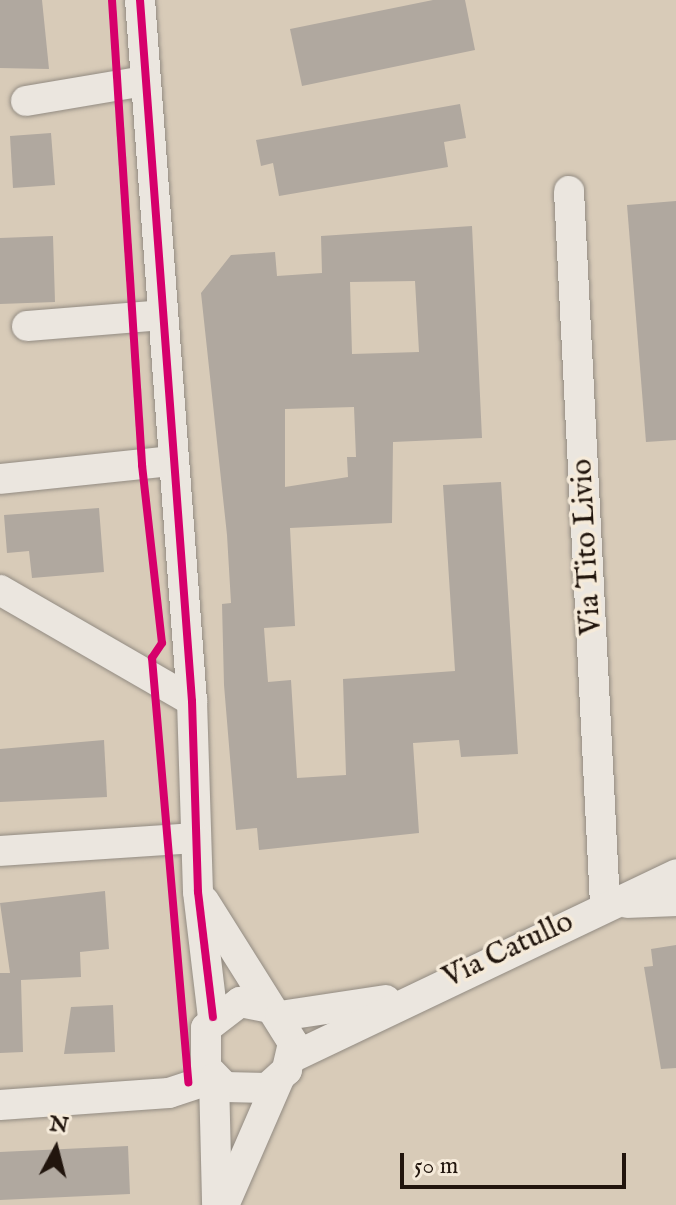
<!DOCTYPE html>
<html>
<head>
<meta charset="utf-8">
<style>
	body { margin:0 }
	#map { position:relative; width:676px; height:1205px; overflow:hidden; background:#e6ddcf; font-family:"IM FELL English",serif }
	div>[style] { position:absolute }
	.green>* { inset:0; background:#d8cbb8 }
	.building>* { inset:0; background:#b0a89f }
	.roads { filter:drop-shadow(0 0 2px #928b82) drop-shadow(0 0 2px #928b82) }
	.minor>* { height:30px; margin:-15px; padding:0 15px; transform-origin:15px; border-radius:15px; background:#ebe6df }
	.cycleway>* { height:8px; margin:-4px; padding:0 4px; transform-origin:4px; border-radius:4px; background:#d6006c }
	span { translate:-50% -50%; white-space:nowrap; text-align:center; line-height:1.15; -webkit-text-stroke:7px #f5ead9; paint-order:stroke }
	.street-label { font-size:30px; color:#21150d }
	.north { position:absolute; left:16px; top:1109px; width:80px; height:80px; -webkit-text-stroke:6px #f5ead9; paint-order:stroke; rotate:7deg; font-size:22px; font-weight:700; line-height:32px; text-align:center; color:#21150d }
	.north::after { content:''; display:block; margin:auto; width:28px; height:36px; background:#21150d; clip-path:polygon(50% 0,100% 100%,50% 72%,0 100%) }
	.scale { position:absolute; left:400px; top:1153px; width:226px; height:36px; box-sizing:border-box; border:4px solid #21150d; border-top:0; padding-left:10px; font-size:24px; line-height:28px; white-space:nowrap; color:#21150d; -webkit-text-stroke:6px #f5ead9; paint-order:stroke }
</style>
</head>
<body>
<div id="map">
	<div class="green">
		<i style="clip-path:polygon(0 0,676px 0,676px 1205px,0 1205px)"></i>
	</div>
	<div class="building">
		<i style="clip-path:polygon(0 0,42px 0,49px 69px,0 68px)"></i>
		<i style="clip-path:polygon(433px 0,465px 0,475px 50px,302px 86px,290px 29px)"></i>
		<i style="clip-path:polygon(460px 104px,466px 138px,444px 142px,448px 167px,279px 196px,273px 163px,261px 166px,256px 140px)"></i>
		<i style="clip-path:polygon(51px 133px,55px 185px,13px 188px,10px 136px)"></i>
		<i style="clip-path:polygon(676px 201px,676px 440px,646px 442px,627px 205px)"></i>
		<i style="clip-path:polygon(evenodd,472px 226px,482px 438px,393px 442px,392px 523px,290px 528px,295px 626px,264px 628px,268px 682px,291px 680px,297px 778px,346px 775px,343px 679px,455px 671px,443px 485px,501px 482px,518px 754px,461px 757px,459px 740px,413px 743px,419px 833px,259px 850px,257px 828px,236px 830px,224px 685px,222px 604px,231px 603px,227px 535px,201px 293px,231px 255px,275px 252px,277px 276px,322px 273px,321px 236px,472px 226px,415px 281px,419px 352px,352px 354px,350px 282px,415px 281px,472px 226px,354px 407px,356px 457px,347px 457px,348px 477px,285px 487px,285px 409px,354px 407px)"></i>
		<i style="clip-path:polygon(53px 236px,55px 302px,0 304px,0 238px)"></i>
		<i style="clip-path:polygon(99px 508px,104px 572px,32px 578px,29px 551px,7px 553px,4px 515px)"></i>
		<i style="clip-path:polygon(104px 740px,107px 797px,0 802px,0 749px)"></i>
		<i style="clip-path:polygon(105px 891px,109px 949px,80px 952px,81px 977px,21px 980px,23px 1052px,0 1053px,0 973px,10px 973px,0 903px)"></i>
		<i style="clip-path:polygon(676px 945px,676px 1068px,661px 1069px,644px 967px,653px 966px,651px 949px)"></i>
		<i style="clip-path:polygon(113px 1005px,115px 1052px,64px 1054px,71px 1007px)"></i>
		<i style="clip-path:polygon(128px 1146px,130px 1194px,0 1200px,0 1152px)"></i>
	</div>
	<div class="roads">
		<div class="minor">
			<i style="left:140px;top:0;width:703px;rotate:85.76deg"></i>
			<i style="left:192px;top:701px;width:191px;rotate:88.2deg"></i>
			<i style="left:198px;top:892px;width:126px;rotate:83.2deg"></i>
			<i style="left:26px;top:101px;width:120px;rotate:-9.6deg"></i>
			<i style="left:569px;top:191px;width:714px;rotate:87.11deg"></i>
			<i style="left:27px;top:326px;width:136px;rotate:-4.6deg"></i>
			<i style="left:0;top:479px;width:173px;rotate:-6deg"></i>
			<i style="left:0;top:590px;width:222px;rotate:30deg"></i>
			<i style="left:0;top:851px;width:196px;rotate:-3.8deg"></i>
			<i style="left:204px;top:901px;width:168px;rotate:57.9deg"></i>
			<i style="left:293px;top:1043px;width:28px;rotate:103deg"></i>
			<i style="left:287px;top:1070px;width:27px;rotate:138deg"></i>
			<i style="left:267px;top:1088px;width:42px;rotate:-178.6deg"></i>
			<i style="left:225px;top:1087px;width:28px;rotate:-134deg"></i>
			<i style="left:206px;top:1067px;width:39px;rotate:-90deg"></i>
			<i style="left:206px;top:1028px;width:43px;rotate:-37.4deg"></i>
			<i style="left:240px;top:1002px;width:31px;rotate:11deg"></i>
			<i style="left:627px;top:903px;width:49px;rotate:-2.3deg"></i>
			<i style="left:280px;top:1016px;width:107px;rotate:-8.6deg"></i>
			<i style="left:291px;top:1058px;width:427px;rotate:-25.5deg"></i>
			<i style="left:0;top:1105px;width:169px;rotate:-4.1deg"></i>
			<i style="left:169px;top:1093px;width:47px;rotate:-18.4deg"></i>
			<i style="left:214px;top:1078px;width:127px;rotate:88.6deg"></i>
			<i style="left:225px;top:1203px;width:135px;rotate:-66.5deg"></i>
		</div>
	</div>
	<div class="cycleway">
		<i style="left:112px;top:0;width:466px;rotate:86.3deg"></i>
		<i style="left:142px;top:465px;width:179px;rotate:83.6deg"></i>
		<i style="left:162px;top:643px;width:18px;rotate:124deg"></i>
		<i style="left:152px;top:658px;width:426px;rotate:85.1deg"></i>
		<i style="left:140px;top:0;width:703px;rotate:85.76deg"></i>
		<i style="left:192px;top:701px;width:191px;rotate:88.2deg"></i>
		<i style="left:198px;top:892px;width:126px;rotate:83.2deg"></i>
	</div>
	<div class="street-label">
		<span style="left:587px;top:547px;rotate:-93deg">Via Tito Livio</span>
		<span style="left:508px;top:950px;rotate:-25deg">Via Catullo</span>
	</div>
	<div class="north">N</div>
	<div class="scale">50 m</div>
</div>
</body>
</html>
